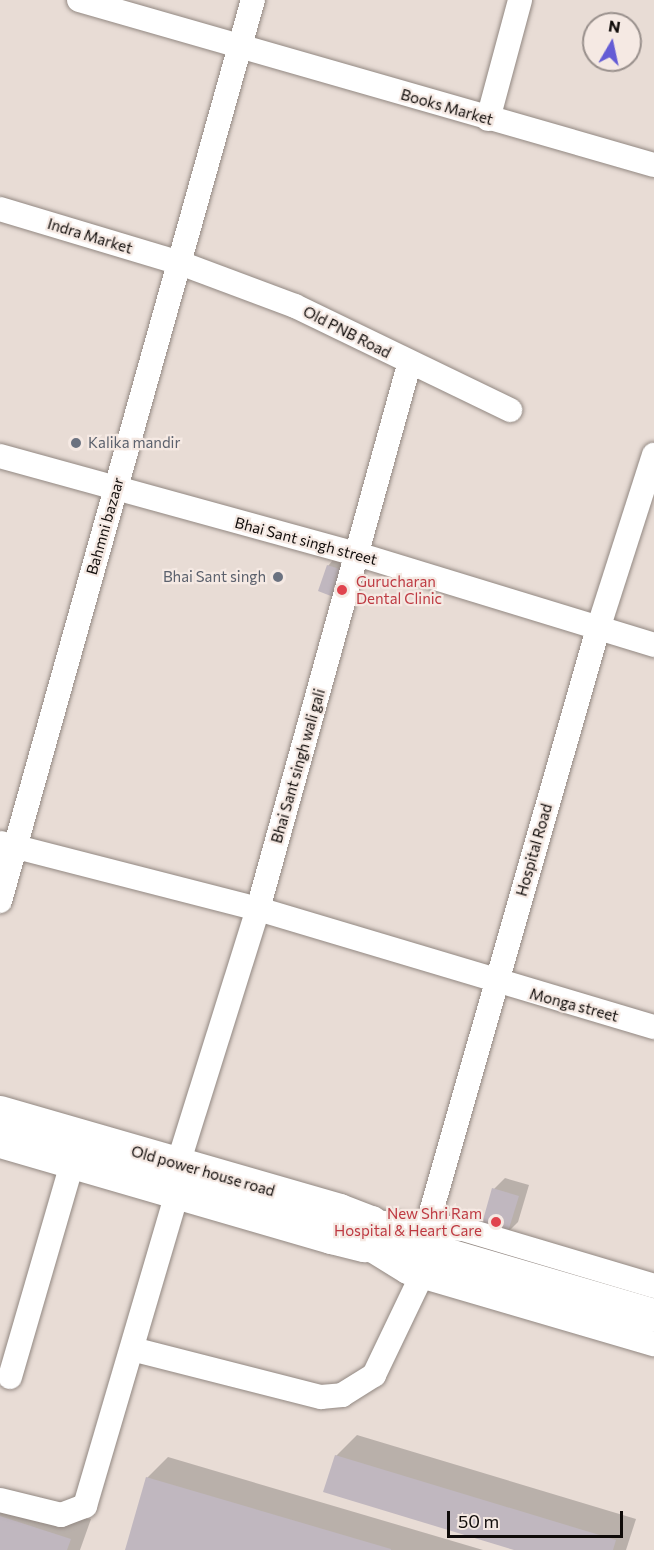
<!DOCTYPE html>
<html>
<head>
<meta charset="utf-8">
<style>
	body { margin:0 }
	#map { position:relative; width:654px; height:1550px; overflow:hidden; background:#e8dcd5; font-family:Commissioner,sans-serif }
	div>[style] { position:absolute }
	.shadow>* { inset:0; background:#0003 }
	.building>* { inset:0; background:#c0b7bf }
	.roads { filter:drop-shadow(0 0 2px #928882) drop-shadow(0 0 2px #928882) }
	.street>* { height:24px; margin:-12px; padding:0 12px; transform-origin:12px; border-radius:12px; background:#fff }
	.highway>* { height:33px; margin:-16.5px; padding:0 16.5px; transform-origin:16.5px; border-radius:16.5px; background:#fff }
	.dots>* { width:16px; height:16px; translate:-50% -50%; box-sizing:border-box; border:3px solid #f5e9e3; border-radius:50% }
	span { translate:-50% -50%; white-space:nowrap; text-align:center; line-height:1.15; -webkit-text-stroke:4.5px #f5e9e3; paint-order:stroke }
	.street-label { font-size:15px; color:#0f0b09 }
	.worship-label { font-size:15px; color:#5b616d }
	.left { translate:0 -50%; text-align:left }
	.right { translate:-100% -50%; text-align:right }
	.health-label { font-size:15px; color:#be3a42 }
	.north { position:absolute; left:582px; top:12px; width:60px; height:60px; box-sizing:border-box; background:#f5e9e3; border:2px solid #99908c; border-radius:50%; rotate:9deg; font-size:16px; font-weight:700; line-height:24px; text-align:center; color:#0f0b09 }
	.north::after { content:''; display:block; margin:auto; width:21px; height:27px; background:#645cd5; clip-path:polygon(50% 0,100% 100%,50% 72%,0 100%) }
	.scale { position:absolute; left:447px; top:1511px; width:176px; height:27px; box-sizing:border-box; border:3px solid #0f0b09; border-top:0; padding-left:8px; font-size:18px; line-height:21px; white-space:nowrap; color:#0f0b09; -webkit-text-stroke:4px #f5e9e3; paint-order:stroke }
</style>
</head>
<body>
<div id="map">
	<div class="shadow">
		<i style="clip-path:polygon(333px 560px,350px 566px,341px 590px,328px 566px)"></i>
		<i style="clip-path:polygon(505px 1178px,529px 1185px,518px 1222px,507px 1233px,494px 1189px)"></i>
		<i style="clip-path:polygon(357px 1435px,636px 1519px,626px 1550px,519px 1550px,336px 1456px)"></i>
		<i style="clip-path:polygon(168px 1457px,483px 1550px,126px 1550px,147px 1478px)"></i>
		<i style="clip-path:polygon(0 1489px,91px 1519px,80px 1550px,0 1550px)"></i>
	</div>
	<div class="building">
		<i style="clip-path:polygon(327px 565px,346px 571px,336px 598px,318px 591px)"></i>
		<i style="clip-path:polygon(492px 1188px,519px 1196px,507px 1235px,481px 1227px)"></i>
		<i style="clip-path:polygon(335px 1455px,616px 1540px,613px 1550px,514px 1550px,323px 1492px)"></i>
		<i style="clip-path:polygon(146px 1477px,391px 1549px,391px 1550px,125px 1550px)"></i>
		<i style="clip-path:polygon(0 1516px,71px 1539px,67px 1550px,0 1550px)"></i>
	</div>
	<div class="roads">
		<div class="street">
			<i style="left:79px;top:0;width:598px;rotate:16.01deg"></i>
			<i style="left:488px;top:119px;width:123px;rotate:-74.9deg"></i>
			<i style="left:0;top:209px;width:188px;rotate:16.7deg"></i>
			<i style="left:180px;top:263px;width:123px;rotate:20.5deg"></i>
			<i style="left:295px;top:306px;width:239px;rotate:25.8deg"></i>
			<i style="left:0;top:456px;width:370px;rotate:15.4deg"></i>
			<i style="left:357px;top:554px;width:311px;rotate:17deg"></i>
			<i style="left:1px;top:843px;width:265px;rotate:14.4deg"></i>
			<i style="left:258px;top:909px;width:413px;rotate:16.6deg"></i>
			<i style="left:0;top:901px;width:936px;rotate:-74.32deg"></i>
			<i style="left:178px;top:1164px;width:267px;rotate:-72.6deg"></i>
			<i style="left:258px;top:909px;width:565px;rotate:-74.49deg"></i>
			<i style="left:371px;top:1222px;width:92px;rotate:4.4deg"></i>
			<i style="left:463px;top:1229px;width:199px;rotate:16.6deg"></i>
			<i style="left:365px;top:1246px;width:49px;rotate:31.8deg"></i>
			<i style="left:407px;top:1272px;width:257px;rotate:16.3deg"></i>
			<i style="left:421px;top:1247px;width:643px;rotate:-74.02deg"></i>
			<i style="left:598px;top:629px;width:183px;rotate:-72.2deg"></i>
			<i style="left:132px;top:1349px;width:195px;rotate:14.3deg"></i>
			<i style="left:321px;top:1397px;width:21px;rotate:-5deg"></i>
			<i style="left:342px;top:1395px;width:38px;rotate:-32deg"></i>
			<i style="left:374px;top:1375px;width:109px;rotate:-64.4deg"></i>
			<i style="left:10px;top:1377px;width:223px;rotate:-73.8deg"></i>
			<i style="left:0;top:1500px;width:63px;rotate:13.8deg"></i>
			<i style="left:61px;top:1515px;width:26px;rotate:-21deg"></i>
			<i style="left:85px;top:1506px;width:326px;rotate:-73.6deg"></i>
		</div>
		<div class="highway">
			<i style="left:0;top:1112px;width:353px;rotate:16.1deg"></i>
			<i style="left:339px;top:1210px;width:34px;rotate:21deg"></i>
			<i style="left:371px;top:1222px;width:35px;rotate:37deg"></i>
			<i style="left:0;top:1141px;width:345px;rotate:16.2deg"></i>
			<i style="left:331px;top:1237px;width:34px;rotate:14deg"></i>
			<i style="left:364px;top:1245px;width:57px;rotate:2deg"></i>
			<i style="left:421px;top:1247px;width:243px;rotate:16.3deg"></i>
		</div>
	</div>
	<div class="dots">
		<i style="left:76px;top:443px;background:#6b7280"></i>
		<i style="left:278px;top:577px;background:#6b7280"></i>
		<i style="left:342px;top:590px;background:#e0444e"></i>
		<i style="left:496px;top:1222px;background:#e0444e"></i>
	</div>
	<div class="street-label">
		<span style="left:447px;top:107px;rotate:16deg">Books Market</span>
		<span style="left:90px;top:236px;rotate:17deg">Indra Market</span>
		<span style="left:347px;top:332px;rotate:27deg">Old PNB Road</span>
		<span style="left:105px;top:526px;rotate:-74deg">Bahmni bazaar</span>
		<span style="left:306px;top:541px;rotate:15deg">Bhai Sant singh street</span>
		<span style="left:298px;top:766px;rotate:-74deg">Bhai Sant singh wali gali</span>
		<span style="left:534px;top:850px;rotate:-74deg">Hospital Road</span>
		<span style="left:574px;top:1005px;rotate:15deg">Monga street</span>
		<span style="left:203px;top:1171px;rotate:16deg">Old power house road</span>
	</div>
	<div class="worship-label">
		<span class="left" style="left:88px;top:443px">Kalika mandir</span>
		<span class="right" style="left:266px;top:577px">Bhai Sant singh</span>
	</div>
	<div class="health-label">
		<span class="left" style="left:356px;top:590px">Gurucharan<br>Dental Clinic</span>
		<span class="right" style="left:482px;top:1222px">New Shri Ram<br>Hospital &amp; Heart Care</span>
	</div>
	<div class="north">N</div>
	<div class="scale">50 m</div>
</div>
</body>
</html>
